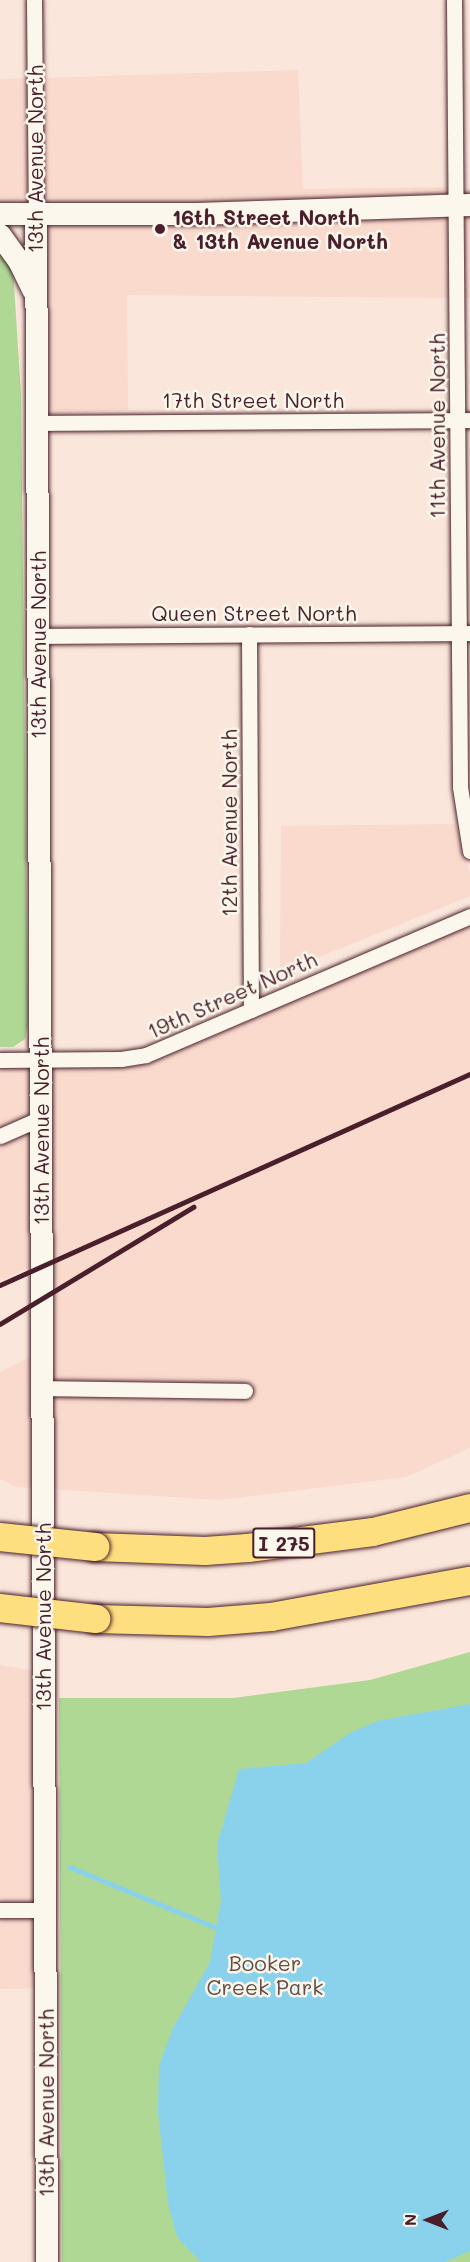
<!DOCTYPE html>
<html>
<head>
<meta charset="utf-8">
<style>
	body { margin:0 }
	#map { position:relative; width:470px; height:2262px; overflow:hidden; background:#fae6da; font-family:Mali,sans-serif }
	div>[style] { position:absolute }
	.built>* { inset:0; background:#f9dacd }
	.green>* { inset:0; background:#afd895 }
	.water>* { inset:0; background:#8ad2eb }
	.stream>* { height:4.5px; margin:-2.25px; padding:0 2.25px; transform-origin:2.25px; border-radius:2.25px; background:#8ad2eb }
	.roads { filter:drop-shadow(0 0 2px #4a1f2b) drop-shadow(0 0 2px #4a1f2b) }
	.street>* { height:15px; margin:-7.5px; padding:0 7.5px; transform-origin:7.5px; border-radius:7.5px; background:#fbf7ec }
	.secondary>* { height:22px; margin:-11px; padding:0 11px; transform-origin:11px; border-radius:11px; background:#fbf7ec }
	.highway>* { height:28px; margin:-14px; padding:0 14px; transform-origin:14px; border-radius:14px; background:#fedf80 }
	.rail>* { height:4.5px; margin:-2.25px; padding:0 2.25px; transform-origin:2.25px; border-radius:2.25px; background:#4a1f2b }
	.bridges { filter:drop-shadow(0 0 2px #4a1f2b) drop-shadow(0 0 2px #4a1f2b) }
	.highway-bridge>* { height:28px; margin:-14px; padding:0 14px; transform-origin:14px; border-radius:14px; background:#fedf80 }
	.dots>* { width:16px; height:16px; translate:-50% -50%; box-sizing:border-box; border:3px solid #fbf7ec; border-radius:50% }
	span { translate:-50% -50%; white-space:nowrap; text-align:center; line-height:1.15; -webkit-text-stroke:5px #fbf7ec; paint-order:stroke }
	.shield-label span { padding:2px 4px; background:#fbf7ec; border:2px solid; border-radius:4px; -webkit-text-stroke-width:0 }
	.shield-label { font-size:20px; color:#4a1f2b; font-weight:700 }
	.street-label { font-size:21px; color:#4a1f2b }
	.poi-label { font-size:21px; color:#4a1f2b; font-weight:700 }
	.left { translate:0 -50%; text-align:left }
	.park-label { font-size:21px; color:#634d46 }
	.north { position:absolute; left:398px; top:2190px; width:60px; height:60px; -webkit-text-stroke:4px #fbf7ec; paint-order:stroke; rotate:270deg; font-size:16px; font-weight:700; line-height:24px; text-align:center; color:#4a1f2b }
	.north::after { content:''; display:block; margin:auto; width:21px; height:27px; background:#4a1f2b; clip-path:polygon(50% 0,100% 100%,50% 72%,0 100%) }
</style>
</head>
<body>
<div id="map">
	<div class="built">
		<i style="clip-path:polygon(298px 70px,303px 189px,448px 187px,448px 198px,44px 207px,43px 78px)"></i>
		<i style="clip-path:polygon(27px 78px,27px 202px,0 202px,0 79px)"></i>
		<i style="clip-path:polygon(448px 212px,448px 298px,127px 295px,128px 410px,45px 414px,44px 221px)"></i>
		<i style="clip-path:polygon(464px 212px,470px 212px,470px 298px,465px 298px)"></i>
		<i style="clip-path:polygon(455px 824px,470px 873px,470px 896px,280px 973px,281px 826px)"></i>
		<i style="clip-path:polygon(470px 924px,470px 1448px,406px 1477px,219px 1500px,51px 1489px,50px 1395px,252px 1398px,253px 1384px,50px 1381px,49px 1067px,149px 1062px)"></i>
		<i style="clip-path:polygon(32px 1067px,33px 1114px,0 1128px,0 1068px)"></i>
		<i style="clip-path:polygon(33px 1130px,33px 1266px,0 1281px,0 1143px)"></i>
		<i style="clip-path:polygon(34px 1355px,35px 1488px,15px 1487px,0 1479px,0 1372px)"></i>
		<i style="clip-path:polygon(0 1665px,36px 1671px,37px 1903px,0 1903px)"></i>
		<i style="clip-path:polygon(0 1917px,37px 1917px,37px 1988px,0 1989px)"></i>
	</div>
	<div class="green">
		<i style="clip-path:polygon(0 248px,13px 269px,21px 394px,28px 1024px,25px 1039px,13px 1047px,0 1047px)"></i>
		<i style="clip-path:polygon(470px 1652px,470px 2262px,62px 2262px,59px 1698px,233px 1698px,370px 1680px)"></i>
	</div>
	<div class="water">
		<i style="clip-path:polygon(470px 1704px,470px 2251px,445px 2262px,201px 2262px,177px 2237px,168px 2203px,158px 2112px,159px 2066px,173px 2028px,210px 1962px,221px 1901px,217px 1845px,239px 1769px,306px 1763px,350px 1733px,377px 1721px)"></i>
	</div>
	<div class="stream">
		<i style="left:70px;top:1867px;width:159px;rotate:22.5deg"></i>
	</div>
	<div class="roads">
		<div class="street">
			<i style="left:34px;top:0;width:214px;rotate:89.5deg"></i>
			<i style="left:454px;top:0;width:787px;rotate:89.56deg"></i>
			<i style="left:460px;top:787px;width:65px;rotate:81.1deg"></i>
			<i style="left:37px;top:423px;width:433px;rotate:-0.4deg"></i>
			<i style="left:249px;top:634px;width:376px;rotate:89.7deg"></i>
			<i style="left:38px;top:636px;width:432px;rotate:-0.4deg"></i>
			<i style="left:0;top:1060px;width:121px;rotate:-0.5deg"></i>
			<i style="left:121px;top:1059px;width:25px;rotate:-9deg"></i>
			<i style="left:146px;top:1055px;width:353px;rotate:-23.2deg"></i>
			<i style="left:0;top:1136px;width:45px;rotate:-23.7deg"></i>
			<i style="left:42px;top:1388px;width:203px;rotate:0.8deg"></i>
			<i style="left:0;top:1910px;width:45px"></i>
		</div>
		<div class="secondary">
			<i style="left:0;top:214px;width:197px"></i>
			<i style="left:197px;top:214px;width:273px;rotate:-1.9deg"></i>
			<i style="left:36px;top:214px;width:2048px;rotate:89.69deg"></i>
			<i style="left:0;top:235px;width:32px;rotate:54deg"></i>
			<i style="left:19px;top:261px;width:32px;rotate:64deg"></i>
		</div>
		<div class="highway">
			<i style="left:95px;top:1547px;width:110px;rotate:2.1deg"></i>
			<i style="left:205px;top:1551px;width:43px;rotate:-4deg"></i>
			<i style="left:248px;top:1548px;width:126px;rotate:-7.3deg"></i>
			<i style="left:373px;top:1532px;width:100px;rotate:-13.9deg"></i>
			<i style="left:96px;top:1619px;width:112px;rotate:1.5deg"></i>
			<i style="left:208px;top:1622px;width:63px;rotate:-4.5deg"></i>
			<i style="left:271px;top:1617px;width:202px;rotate:-10.3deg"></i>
		</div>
	</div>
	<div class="rail">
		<i style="left:0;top:1285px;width:515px;rotate:-24.18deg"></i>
		<i style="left:0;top:1324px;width:226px;rotate:-31.2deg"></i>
	</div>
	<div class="bridges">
		<div class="highway-bridge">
			<i style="left:0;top:1537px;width:96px;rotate:6deg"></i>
			<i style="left:0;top:1608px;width:97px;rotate:6.5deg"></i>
		</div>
	</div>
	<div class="dots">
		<i style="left:160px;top:229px;background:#4a1f2b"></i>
	</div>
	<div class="shield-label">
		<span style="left:284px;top:1543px">I 275</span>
	</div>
	<div class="street-label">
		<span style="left:35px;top:159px;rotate:-90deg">13th Avenue North</span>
		<span style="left:253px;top:400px">17th Street North</span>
		<span style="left:437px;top:426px;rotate:-90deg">11th Avenue North</span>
		<span style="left:254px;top:613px">Queen Street North</span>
		<span style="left:38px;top:645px;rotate:-90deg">13th Avenue North</span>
		<span style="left:229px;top:823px;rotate:-90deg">12th Avenue North</span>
		<span style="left:232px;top:995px;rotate:-24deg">19th Street North</span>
		<span style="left:41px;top:1131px;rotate:-90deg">13th Avenue North</span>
		<span style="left:43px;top:1617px;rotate:-90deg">13th Avenue North</span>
		<span style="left:46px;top:2103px;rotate:-90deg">13th Avenue North</span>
	</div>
	<div class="poi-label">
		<span class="left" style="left:172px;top:229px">16th Street North<br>&amp; 13th Avenue North</span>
	</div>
	<div class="park-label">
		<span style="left:265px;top:1975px">Booker<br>Creek Park</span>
	</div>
	<div class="north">N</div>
</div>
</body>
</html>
